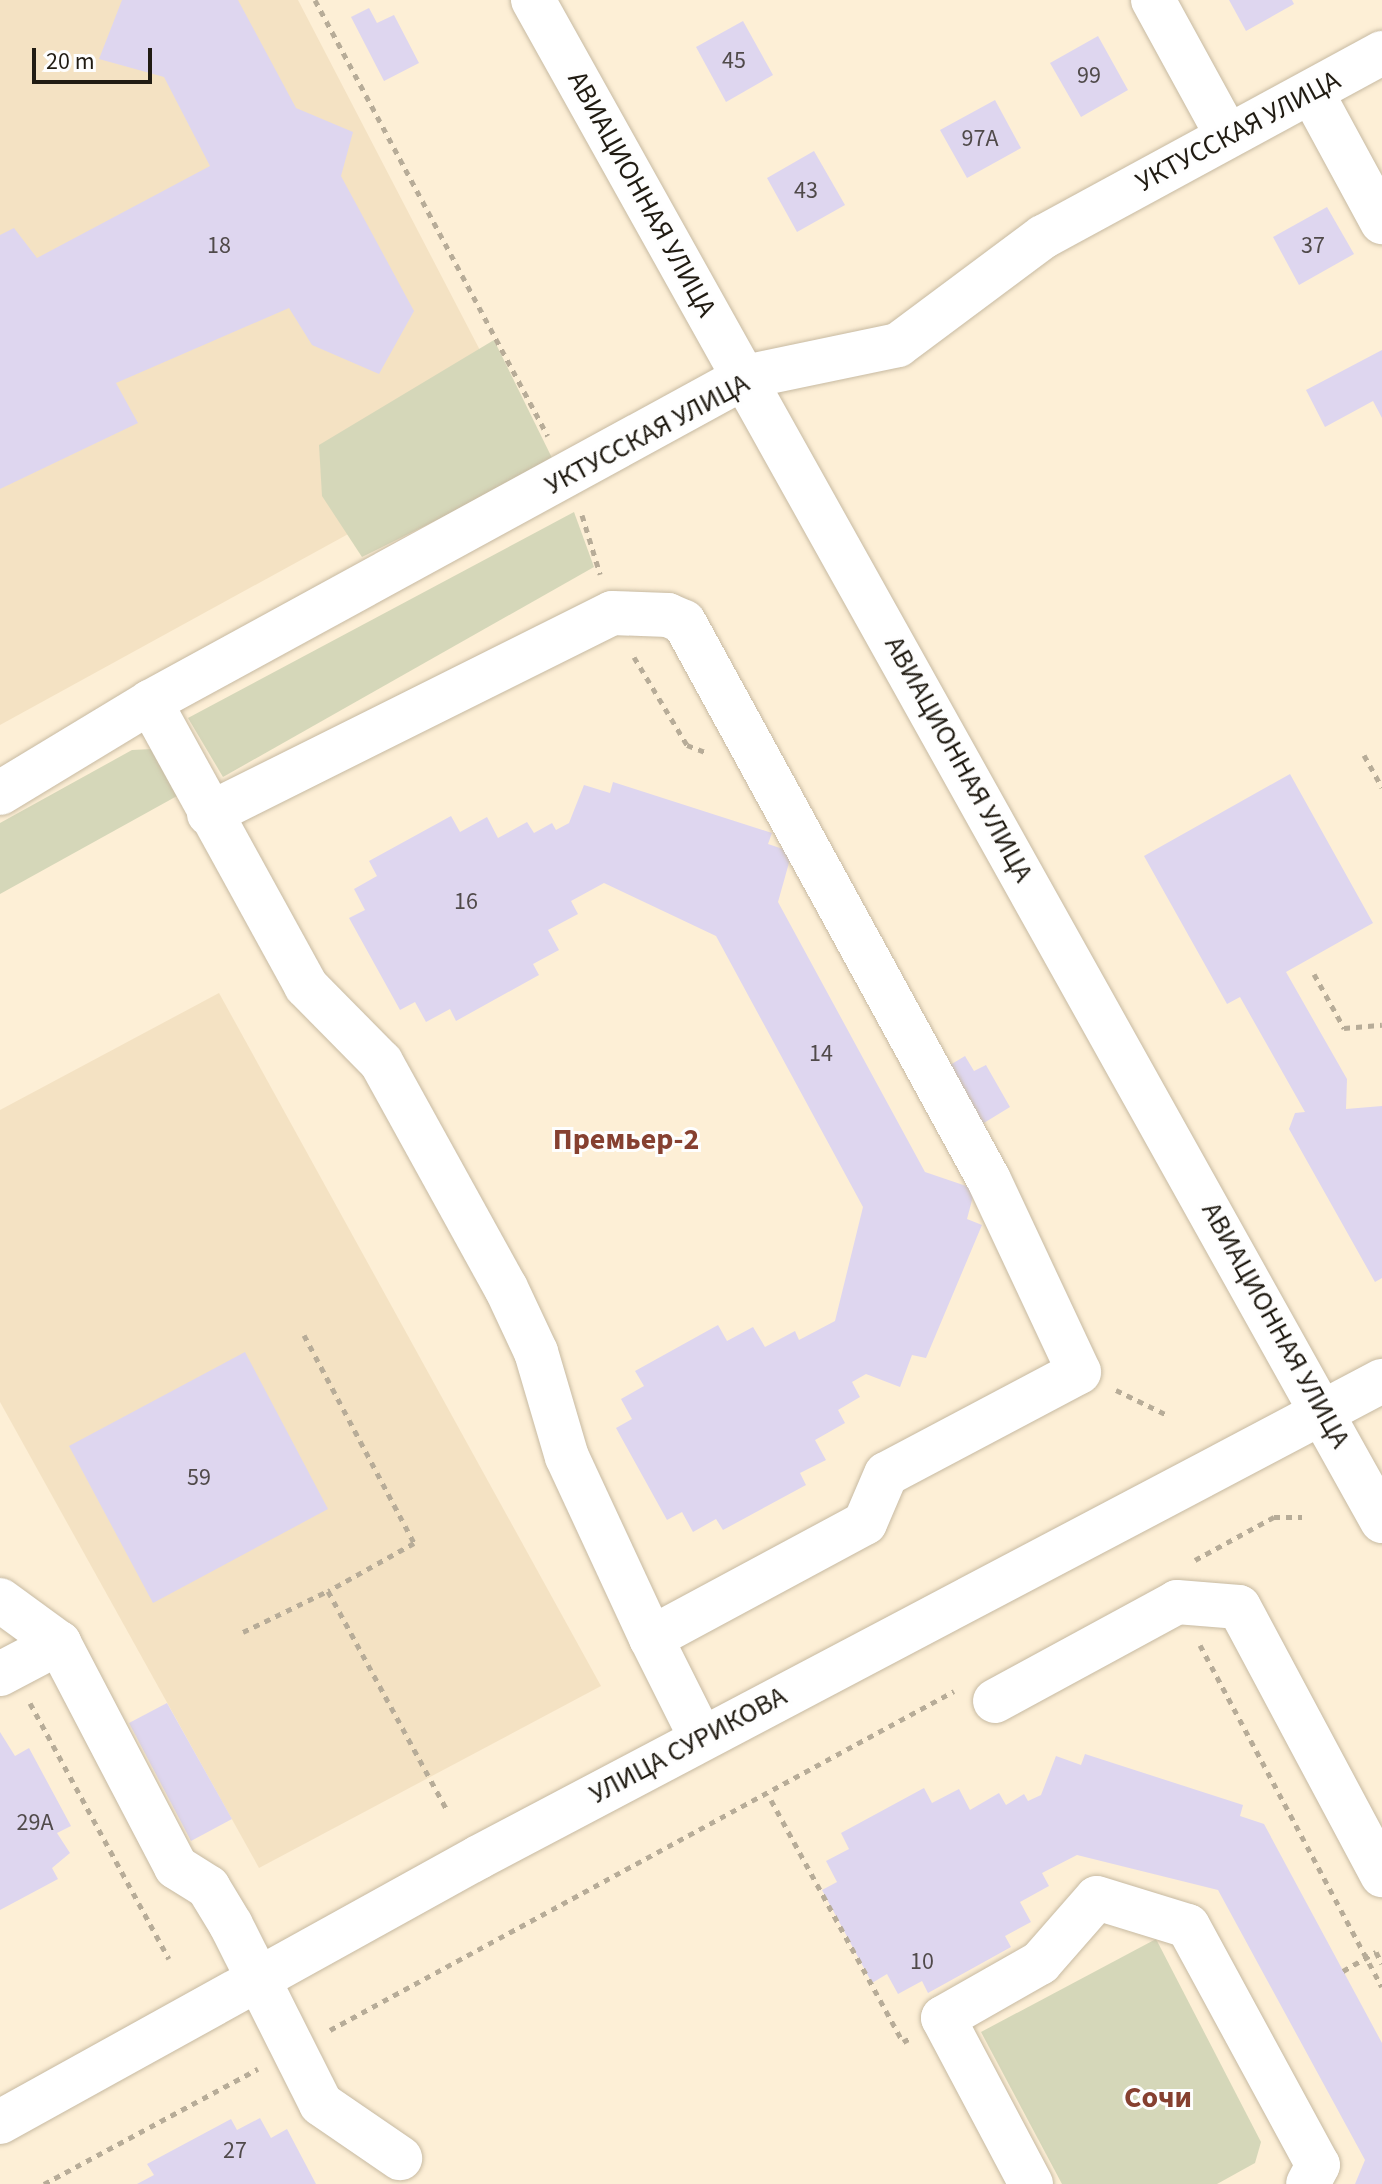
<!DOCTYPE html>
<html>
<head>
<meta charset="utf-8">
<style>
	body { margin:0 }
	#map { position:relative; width:1382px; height:2184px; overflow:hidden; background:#fdefd6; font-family:"Source Sans 3",sans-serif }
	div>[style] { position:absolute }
	.built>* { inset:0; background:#f4e2c3 }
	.green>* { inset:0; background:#d5d7b9 }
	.building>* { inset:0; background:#ded6ef }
	.path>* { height:5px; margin-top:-2.5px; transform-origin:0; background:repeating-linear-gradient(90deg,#b7ac98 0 6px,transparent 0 12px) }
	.roads { filter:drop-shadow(0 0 2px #c7baa2) drop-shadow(0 0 2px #c7baa2) }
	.minor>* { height:44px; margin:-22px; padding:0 22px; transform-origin:22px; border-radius:22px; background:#fff }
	span { translate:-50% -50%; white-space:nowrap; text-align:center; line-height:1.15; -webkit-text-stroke:6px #fefefe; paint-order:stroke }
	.number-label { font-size:24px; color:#504a4a }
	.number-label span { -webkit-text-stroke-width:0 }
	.street-label { font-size:28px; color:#211c13 }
	.neighbourhood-label { font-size:30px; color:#864030; font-weight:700 }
	.scale { position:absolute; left:32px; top:48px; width:120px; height:36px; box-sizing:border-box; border:4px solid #211c13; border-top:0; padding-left:10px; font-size:24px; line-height:28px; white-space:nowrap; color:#211c13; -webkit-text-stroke:6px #fefefe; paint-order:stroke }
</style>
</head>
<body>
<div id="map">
	<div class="built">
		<i style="clip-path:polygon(0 0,298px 0,525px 437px,0 725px)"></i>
		<i style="clip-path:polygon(219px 993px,601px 1686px,259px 1868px,0 1402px,0 1110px)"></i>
	</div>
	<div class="green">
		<i style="clip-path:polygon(494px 340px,554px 462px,362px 557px,322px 496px,319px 445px)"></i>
		<i style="clip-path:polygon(574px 512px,594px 567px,223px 777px,188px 718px)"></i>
		<i style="clip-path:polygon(152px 749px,177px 796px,0 894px,0 823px,132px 750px)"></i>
		<i style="clip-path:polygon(1156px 1939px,1261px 2142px,1255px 2163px,1217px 2184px,1062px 2184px,981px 2032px)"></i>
	</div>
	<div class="building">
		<i style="clip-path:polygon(122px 0,238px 0,296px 108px,353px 132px,341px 176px,414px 311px,379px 374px,312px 345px,289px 308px,116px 383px,138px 423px,0 489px,0 235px,14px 228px,37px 258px,210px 166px,164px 77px,99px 59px)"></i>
		<i style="clip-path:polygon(1229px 0,1292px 0,1294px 4px,1246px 31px)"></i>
		<i style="clip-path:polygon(369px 8px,377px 23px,394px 15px,419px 63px,384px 81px,351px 17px)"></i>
		<i style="clip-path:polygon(743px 21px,773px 75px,726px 102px,696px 47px)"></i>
		<i style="clip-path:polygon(1098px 36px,1128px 90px,1081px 117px,1050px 63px)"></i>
		<i style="clip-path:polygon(995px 100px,1021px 148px,967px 178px,940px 130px)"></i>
		<i style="clip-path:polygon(814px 151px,845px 205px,797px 232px,767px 178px)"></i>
		<i style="clip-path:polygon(1327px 207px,1354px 254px,1299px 285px,1273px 237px)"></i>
		<i style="clip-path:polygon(1382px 350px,1382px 418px,1373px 401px,1325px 427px,1306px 390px)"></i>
		<i style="clip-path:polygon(1290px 774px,1373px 923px,1286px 972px,1347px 1079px,1346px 1109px,1382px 1106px,1382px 1278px,1375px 1282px,1289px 1129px,1295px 1113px,1305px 1112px,1240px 997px,1227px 1004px,1144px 856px)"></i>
		<i style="clip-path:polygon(613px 782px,772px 833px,768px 844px,792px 852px,778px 902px,925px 1172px,975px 1189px,967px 1219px,982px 1225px,926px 1358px,912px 1355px,900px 1387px,866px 1374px,852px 1382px,860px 1397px,838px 1410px,845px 1423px,815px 1440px,826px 1460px,800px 1473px,806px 1485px,723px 1530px,716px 1519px,693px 1532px,682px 1512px,667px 1520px,616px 1428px,632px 1419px,621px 1399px,644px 1386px,635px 1371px,718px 1325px,727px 1341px,753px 1327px,765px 1347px,795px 1331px,799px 1340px,835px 1321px,863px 1207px,716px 936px,604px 883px,571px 901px,578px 914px,548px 930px,559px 950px,533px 964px,539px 975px,456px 1021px,450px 1009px,426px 1022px,415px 1002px,400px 1010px,349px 918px,365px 910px,354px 889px,377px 876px,369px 861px,451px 816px,460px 832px,487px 817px,498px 838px,527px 822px,534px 833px,552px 823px,556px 830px,569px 823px,584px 785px,610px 793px)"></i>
		<i style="clip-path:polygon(965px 1056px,974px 1071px,986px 1065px,1010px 1107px,979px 1126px,945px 1068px)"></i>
		<i style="clip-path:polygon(245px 1352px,328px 1509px,153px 1603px,69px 1446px)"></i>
		<i style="clip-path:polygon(167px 1703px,232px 1819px,191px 1841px,129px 1723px)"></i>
		<i style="clip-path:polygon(0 1732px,15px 1756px,29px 1748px,71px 1826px,57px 1833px,70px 1853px,52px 1868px,58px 1879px,0 1910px)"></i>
		<i style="clip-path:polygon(1085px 1754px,1243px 1805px,1240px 1816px,1264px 1824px,1382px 2043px,1382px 2184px,1355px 2184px,1365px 2160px,1218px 1890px,1077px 1855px,1042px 1873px,1049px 1886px,1020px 1902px,1031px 1922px,1005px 1936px,1011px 1947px,928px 1993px,922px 1981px,898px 1994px,887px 1974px,872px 1983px,822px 1890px,837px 1882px,826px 1861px,849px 1849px,841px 1833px,924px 1788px,932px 1803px,959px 1789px,970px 1810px,999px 1793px,1006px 1805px,1024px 1794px,1028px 1801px,1041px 1795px,1056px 1756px,1081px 1765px)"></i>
		<i style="clip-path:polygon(260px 2118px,271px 2138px,287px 2129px,316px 2184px,137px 2184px,154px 2175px,147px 2164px,231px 2119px,237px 2130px)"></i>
	</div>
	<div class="path">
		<i style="left:315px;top:0;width:494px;rotate:61.9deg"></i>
		<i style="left:582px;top:515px;width:62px;rotate:73deg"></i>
		<i style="left:634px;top:657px;width:103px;rotate:58.9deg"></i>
		<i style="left:687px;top:745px;width:19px;rotate:21deg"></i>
		<i style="left:1364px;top:755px;width:37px;rotate:61deg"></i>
		<i style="left:1314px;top:974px;width:62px;rotate:60.9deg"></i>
		<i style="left:1344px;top:1028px;width:38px;rotate:-5deg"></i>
		<i style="left:304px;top:1335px;width:235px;rotate:62.1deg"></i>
		<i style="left:414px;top:1543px;width:98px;rotate:150.8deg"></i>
		<i style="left:1116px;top:1390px;width:57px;rotate:26.1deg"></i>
		<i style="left:1195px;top:1560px;width:90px;rotate:-28.6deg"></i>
		<i style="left:1274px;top:1517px;width:28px"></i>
		<i style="left:243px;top:1632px;width:94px;rotate:-25.8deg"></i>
		<i style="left:328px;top:1591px;width:247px;rotate:61.5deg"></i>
		<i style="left:1200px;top:1645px;width:387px;rotate:62deg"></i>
		<i style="left:30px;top:1703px;width:291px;rotate:61.5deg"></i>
		<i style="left:771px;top:1800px;width:276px;rotate:61.4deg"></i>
		<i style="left:903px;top:2042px;width:7px;rotate:-27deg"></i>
		<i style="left:1343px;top:1971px;width:38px;rotate:-30deg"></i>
		<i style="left:1376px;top:1952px;width:13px;rotate:63deg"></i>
		<i style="left:330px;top:2030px;width:710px;rotate:-28.51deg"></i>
		<i style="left:44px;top:2184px;width:243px;rotate:-28.3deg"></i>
	</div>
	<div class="roads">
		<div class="minor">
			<i style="left:533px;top:0;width:1742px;rotate:60.83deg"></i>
			<i style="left:1153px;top:0;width:154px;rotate:61.3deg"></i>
			<i style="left:1312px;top:93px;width:147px;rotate:61.5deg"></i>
			<i style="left:150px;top:702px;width:324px;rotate:61.2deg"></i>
			<i style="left:306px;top:986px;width:107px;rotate:45.4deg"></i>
			<i style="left:381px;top:1062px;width:258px;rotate:61.1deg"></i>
			<i style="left:506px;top:1288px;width:71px;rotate:64.9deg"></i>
			<i style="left:536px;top:1352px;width:109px;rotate:73.6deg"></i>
			<i style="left:567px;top:1457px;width:200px;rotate:65.1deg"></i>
			<i style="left:0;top:793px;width:175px;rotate:-31.2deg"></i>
			<i style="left:150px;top:702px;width:678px;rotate:-28.64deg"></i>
			<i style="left:745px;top:377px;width:156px;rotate:-11.8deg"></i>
			<i style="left:898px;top:345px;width:181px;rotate:-36.7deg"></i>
			<i style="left:1043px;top:237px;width:386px;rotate:-28.5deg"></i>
			<i style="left:209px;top:814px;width:450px;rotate:-26.5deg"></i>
			<i style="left:612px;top:613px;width:56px;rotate:2deg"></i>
			<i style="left:668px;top:615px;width:17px;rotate:24deg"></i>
			<i style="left:684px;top:622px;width:636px;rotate:61.34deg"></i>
			<i style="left:989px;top:1180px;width:212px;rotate:64.9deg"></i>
			<i style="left:1079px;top:1372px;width:218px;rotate:152.1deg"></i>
			<i style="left:886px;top:1474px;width:53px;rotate:113.2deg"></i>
			<i style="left:865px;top:1523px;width:243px;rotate:151.7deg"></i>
			<i style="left:651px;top:1638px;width:112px;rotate:63.4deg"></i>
			<i style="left:0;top:1600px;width:73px;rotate:36.1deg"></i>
			<i style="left:59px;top:1643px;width:253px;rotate:62.4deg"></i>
			<i style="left:176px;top:1867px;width:38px;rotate:32deg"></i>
			<i style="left:208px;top:1887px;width:44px;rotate:58.8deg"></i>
			<i style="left:231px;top:1925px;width:200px;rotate:63.3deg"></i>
			<i style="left:321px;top:2104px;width:96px;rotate:34.4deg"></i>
			<i style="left:0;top:1674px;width:67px;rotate:-27.7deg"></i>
			<i style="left:995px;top:1701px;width:207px;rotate:-28.5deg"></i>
			<i style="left:1177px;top:1602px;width:62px;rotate:4.6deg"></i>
			<i style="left:1239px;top:1607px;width:304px;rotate:61.9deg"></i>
			<i style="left:0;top:2122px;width:547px;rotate:-28.95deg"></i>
			<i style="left:479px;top:1857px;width:1021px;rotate:-27.8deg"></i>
			<i style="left:1031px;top:2184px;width:188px;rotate:-117.9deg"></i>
			<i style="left:943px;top:2018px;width:112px;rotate:-29.6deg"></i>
			<i style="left:1040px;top:1963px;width:86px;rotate:-48.8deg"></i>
			<i style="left:1097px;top:1898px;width:95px;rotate:17.1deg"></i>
			<i style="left:1188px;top:1926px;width:272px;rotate:61.5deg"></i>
			<i style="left:1318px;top:2165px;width:21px;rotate:118deg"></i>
		</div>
	</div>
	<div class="number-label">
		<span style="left:734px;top:61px">45</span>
		<span style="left:1089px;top:76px">99</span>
		<span style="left:980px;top:139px">97А</span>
		<span style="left:806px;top:191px">43</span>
		<span style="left:219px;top:246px">18</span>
		<span style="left:1313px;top:246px">37</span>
		<span style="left:466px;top:902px">16</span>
		<span style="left:821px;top:1054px">14</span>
		<span style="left:199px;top:1478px">59</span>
		<span style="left:35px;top:1823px">29А</span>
		<span style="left:922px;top:1962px">10</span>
		<span style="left:235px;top:2151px">27</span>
	</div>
	<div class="street-label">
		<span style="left:1238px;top:131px;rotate:-28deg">УКТУССКАЯ УЛИЦА</span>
		<span style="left:642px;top:194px;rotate:61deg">АВИАЦИОННАЯ УЛИЦА</span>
		<span style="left:647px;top:434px;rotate:-28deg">УКТУССКАЯ УЛИЦА</span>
		<span style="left:959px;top:759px;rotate:61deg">АВИАЦИОННАЯ УЛИЦА</span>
		<span style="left:1276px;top:1325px;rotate:61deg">АВИАЦИОННАЯ УЛИЦА</span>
		<span style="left:688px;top:1745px;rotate:-28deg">УЛИЦА СУРИКОВА</span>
	</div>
	<div class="neighbourhood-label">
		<span style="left:626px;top:1140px">Премьер-2</span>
		<span style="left:1158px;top:2098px">Сочи</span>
	</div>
	<div class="scale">20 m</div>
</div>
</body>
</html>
